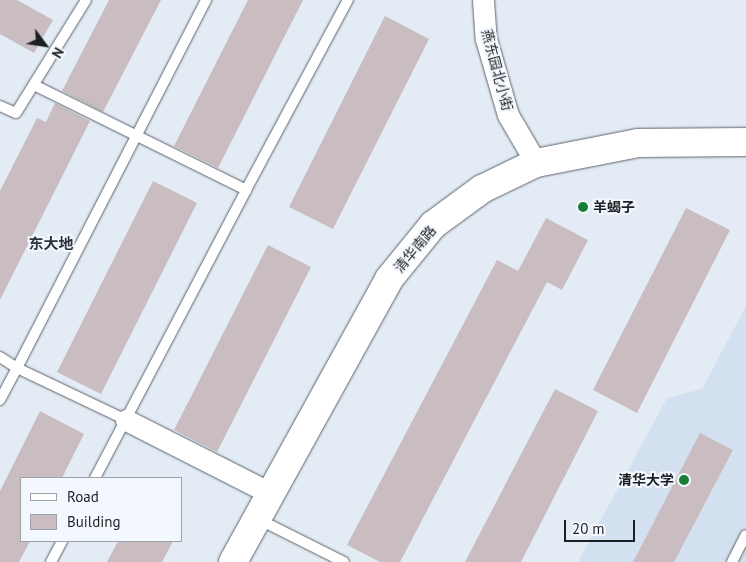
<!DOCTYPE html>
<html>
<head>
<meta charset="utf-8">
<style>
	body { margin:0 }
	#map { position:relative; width:746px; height:562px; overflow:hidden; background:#e3ebf4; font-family:"PT Sans","Noto Sans SC",sans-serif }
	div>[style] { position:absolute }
	.built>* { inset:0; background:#d3e0ef }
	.building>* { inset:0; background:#c9bdc2 }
	.roads { filter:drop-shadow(0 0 1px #5c636b) drop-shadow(0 0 1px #5c636b) }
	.lane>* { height:10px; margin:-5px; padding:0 5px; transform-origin:5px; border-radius:5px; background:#fff }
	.street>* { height:21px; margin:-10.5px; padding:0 10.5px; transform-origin:10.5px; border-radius:10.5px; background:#fff }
	.secondary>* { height:28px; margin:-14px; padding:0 14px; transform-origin:14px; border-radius:14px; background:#fff }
	.dots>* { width:14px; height:14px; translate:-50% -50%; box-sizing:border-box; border:2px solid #f3f8fe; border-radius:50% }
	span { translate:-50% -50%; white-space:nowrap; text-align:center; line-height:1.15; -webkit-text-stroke:4px #f3f8fe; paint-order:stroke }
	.street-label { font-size:14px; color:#1d2023 }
	.poi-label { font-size:14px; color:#1d2023; font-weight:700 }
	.left { translate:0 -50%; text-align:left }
	.right { translate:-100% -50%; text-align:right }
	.neighbourhood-label { font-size:15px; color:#2d333a; font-weight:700 }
	.legend { position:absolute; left:20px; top:477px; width:162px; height:65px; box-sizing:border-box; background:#f3f8fe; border:1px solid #9da2a6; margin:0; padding:6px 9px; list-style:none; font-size:15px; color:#1d2023 }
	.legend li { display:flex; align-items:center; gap:10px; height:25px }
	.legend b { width:25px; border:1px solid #9da2a6 }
	.north { position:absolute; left:20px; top:20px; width:50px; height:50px; -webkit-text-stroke:4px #f3f8fe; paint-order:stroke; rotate:121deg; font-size:14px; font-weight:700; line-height:20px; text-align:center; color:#1d2023 }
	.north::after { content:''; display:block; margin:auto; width:18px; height:22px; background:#1d2023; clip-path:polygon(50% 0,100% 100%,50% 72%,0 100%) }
	.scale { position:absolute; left:564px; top:520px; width:71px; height:22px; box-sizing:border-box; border:2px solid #1d2023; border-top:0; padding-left:6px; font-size:15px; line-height:18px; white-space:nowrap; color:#1d2023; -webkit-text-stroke:4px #f3f8fe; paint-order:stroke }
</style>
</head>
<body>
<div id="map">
	<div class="built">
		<i style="clip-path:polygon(746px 306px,746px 562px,578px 562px,667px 398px,702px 389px)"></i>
	</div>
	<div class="building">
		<i style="clip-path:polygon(0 0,17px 0,53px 20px,34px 53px,0 34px)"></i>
		<i style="clip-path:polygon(109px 0,161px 0,103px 112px,62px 91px)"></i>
		<i style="clip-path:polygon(248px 0,303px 0,218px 168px,174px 146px)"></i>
		<i style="clip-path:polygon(385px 16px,429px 39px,333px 229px,289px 207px)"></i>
		<i style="clip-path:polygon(55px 103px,90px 121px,0 300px,0 191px,37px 118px,46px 122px)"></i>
		<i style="clip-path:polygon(153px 181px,197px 203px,101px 394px,57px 372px)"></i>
		<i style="clip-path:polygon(686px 208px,730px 230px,637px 413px,593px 390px)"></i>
		<i style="clip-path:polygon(546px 218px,588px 240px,562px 290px,547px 282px,400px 562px,380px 562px,347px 545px,497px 260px,518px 271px)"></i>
		<i style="clip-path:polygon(268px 245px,311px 267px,217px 452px,174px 430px)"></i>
		<i style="clip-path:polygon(555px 389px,598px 411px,521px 562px,465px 562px)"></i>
		<i style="clip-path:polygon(40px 411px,84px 434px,62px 478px,21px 478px,21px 541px,30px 541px,19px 562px,0 562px,0 491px)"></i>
		<i style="clip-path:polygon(700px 433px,733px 450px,674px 562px,633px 562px)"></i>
		<i style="clip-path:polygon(118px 541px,173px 541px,162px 562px,107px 562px)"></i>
	</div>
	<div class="roads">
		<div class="lane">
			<i style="left:34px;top:85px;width:237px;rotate:26.3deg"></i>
			<i style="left:246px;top:190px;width:216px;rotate:-61.8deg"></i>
			<i style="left:0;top:106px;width:17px;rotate:24deg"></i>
			<i style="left:16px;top:113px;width:133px;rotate:-58.2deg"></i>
			<i style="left:0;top:357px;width:20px;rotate:33deg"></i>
			<i style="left:17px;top:368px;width:414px;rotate:-62.8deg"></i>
			<i style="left:0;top:400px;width:36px;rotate:-62deg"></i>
			<i style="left:17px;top:368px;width:121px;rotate:25.5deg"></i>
			<i style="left:95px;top:478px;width:325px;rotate:-62.3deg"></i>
			<i style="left:258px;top:519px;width:96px;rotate:26.6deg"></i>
			<i style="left:51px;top:562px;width:24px;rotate:-62deg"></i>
			<i style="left:732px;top:562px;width:30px;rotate:-63deg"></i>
		</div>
		<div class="street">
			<i style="left:483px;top:0;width:39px;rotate:86deg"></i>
			<i style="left:486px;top:39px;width:79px;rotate:73.9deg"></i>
			<i style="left:508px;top:115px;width:56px;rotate:59.7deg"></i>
			<i style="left:126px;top:420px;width:161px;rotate:26.9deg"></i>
		</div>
		<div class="secondary">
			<i style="left:233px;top:562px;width:323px;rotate:-61.1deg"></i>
			<i style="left:389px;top:279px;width:70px;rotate:-50.8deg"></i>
			<i style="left:433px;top:225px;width:61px;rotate:-36.3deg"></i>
			<i style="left:482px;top:189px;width:60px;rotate:-25.7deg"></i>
			<i style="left:536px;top:163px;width:104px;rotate:-11.1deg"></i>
			<i style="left:638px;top:143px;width:108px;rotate:-0.5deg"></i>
		</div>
	</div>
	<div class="dots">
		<i style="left:583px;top:207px;background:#147f35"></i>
		<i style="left:684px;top:480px;background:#147f35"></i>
	</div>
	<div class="street-label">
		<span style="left:497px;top:70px;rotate:75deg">燕东园北小街</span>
		<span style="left:415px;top:249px;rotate:-50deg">清华南路</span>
	</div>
	<div class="poi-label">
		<span class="left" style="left:593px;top:207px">羊蝎子</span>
		<span class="right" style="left:674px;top:480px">清华大学</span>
	</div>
	<div class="neighbourhood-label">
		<span style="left:51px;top:244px">东大地</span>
	</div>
	<ul class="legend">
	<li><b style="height:6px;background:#fff"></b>Road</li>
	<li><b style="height:14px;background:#c9bdc2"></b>Building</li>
	</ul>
	<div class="north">N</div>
	<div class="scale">20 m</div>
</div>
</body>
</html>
